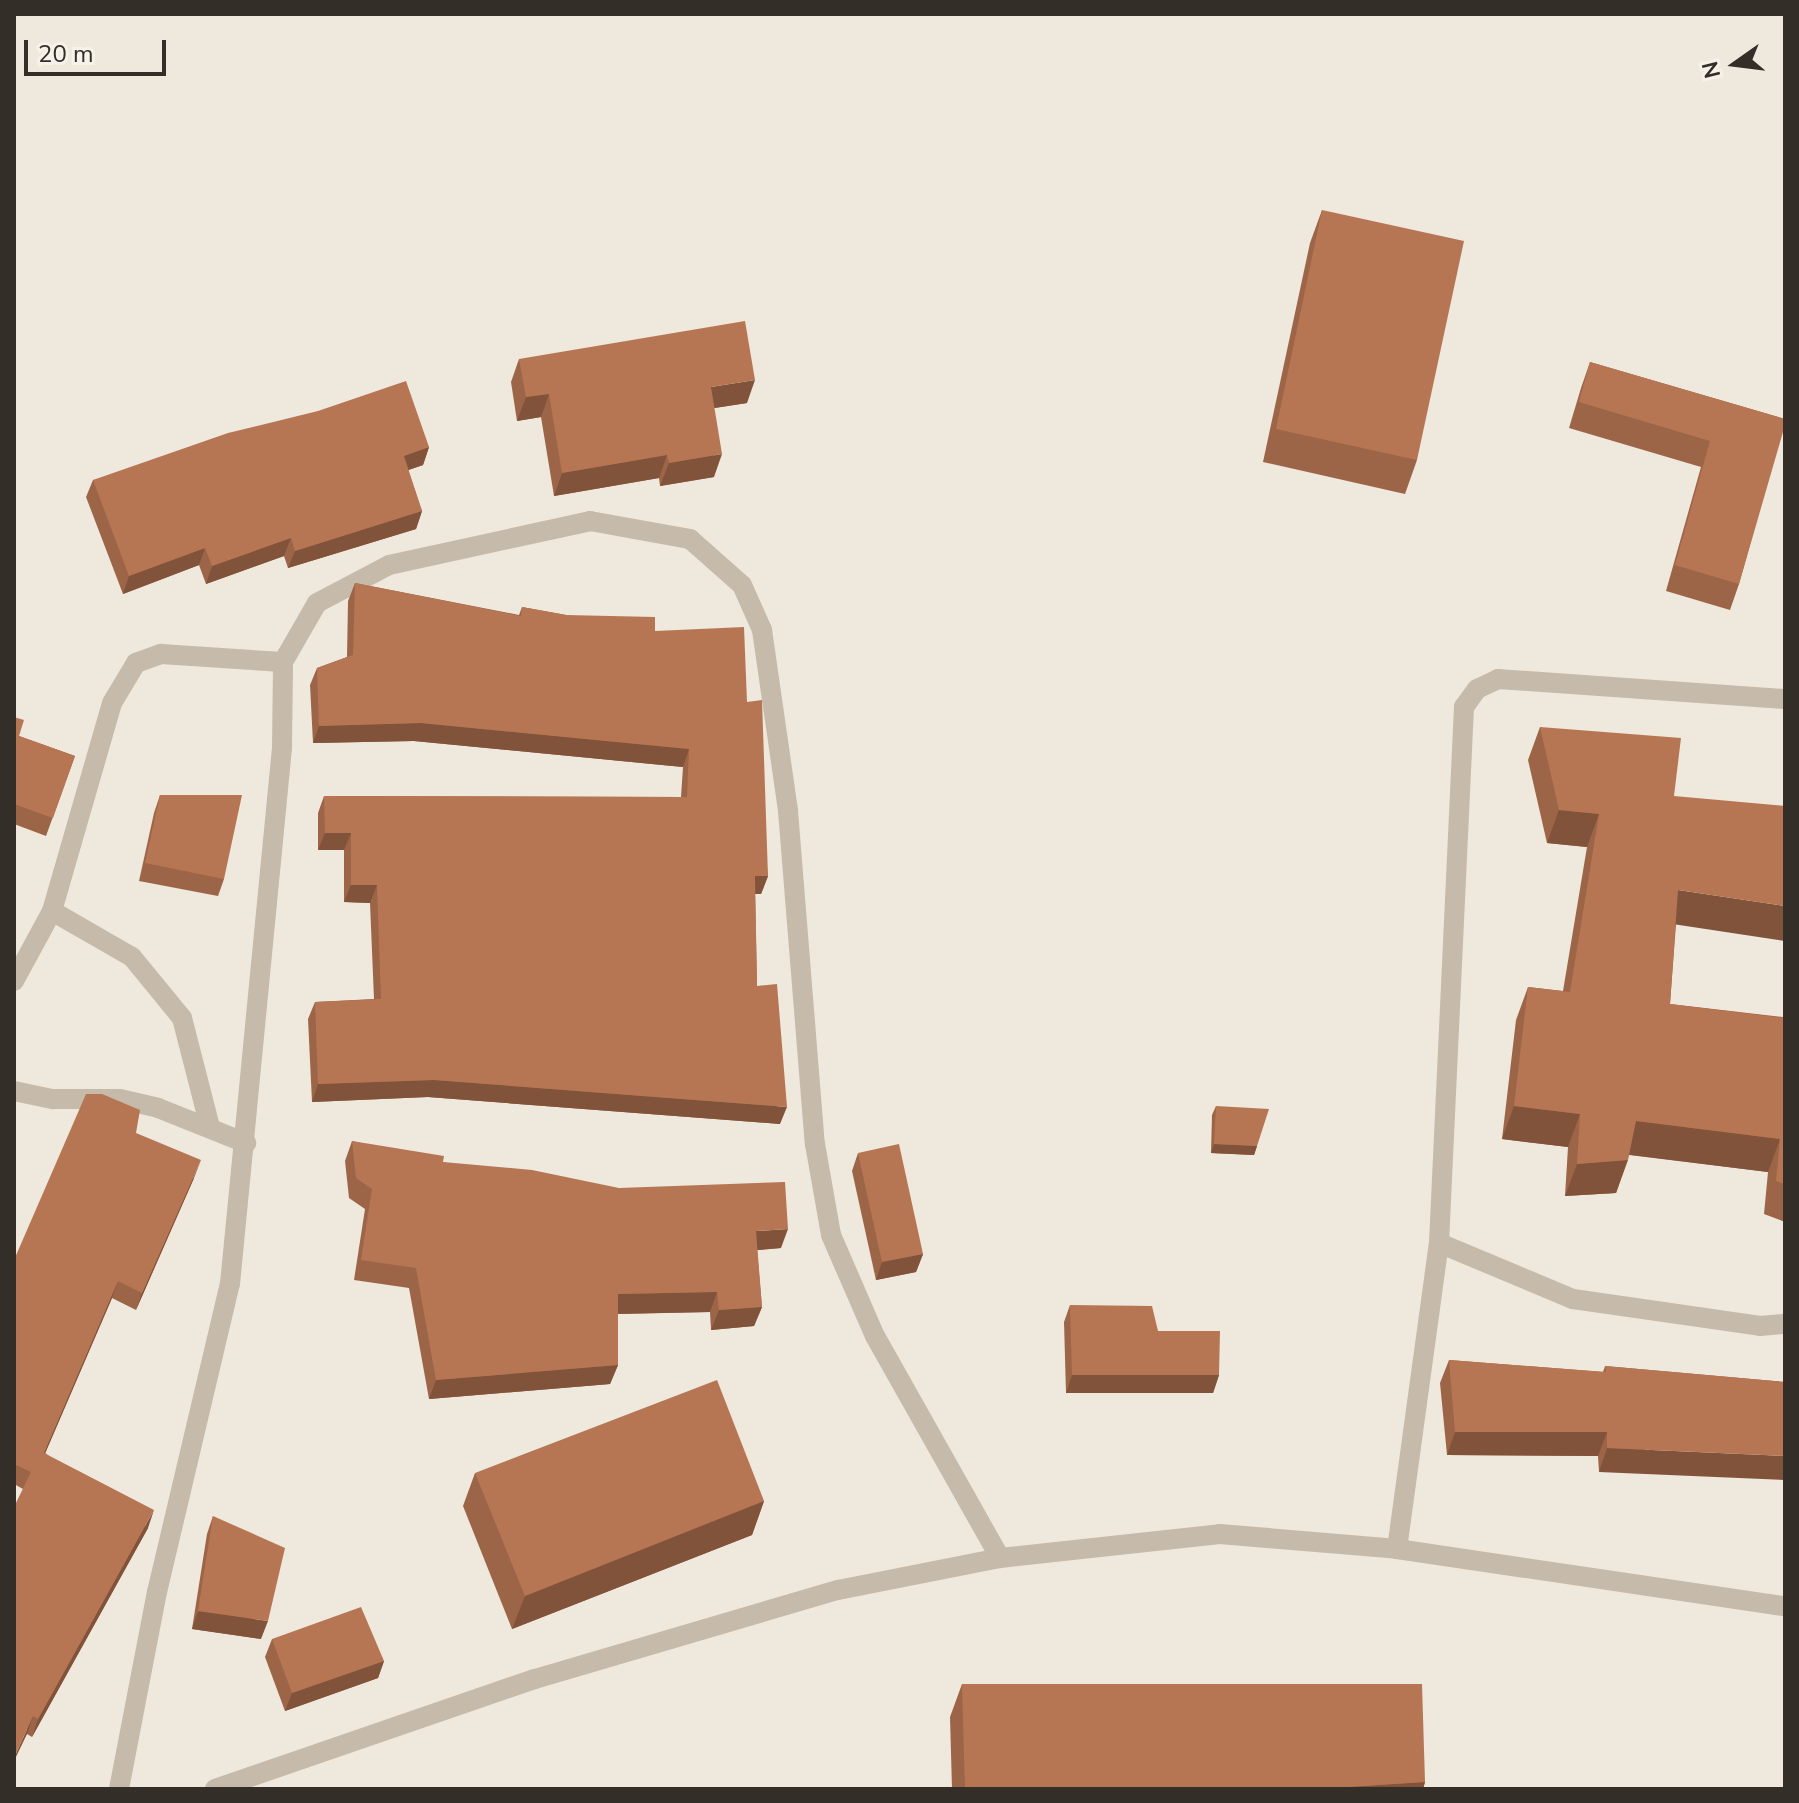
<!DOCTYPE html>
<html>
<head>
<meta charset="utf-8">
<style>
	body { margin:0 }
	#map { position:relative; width:1799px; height:1803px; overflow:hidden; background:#efe8dd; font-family:"Nunito Sans",sans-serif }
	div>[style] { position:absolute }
	.minor>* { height:20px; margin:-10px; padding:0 10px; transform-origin:10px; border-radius:10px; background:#c6baaa }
	.wall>* { inset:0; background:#9d6547 }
	.shaded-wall>* { inset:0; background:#80533a }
	.building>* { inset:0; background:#b77653 }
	span { translate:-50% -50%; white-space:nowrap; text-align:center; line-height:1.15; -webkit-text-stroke:6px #f7f2e9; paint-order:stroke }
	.frame { position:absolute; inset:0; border:16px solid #342e29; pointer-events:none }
	.north { position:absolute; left:1695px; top:24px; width:80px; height:80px; -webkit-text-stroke:6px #f7f2e9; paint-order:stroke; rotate:256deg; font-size:22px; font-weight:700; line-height:32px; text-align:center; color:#342e29 }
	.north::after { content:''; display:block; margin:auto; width:28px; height:36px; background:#342e29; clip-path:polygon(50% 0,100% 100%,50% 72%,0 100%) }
	.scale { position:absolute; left:24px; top:40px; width:142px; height:36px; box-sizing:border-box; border:4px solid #342e29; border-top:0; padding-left:10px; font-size:24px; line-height:28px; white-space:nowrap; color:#342e29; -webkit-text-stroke:6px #f7f2e9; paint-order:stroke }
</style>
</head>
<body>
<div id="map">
	<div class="minor">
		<i style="left:52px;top:911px;width:92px;rotate:29.9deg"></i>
		<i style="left:132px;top:957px;width:79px;rotate:50.7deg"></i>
		<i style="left:182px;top:1018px;width:113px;rotate:75.6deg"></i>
		<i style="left:14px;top:981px;width:80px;rotate:-61.5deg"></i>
		<i style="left:52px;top:911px;width:216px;rotate:-73.9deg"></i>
		<i style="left:112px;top:703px;width:47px;rotate:-59deg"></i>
		<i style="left:136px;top:663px;width:27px;rotate:-20deg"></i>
		<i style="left:161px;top:654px;width:122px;rotate:3.8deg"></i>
		<i style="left:14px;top:1091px;width:40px;rotate:12deg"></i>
		<i style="left:53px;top:1099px;width:67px"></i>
		<i style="left:120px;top:1099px;width:39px;rotate:13deg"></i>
		<i style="left:158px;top:1108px;width:95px;rotate:21.7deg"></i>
		<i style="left:1439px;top:1243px;width:145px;rotate:22.7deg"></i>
		<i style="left:1573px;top:1299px;width:189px;rotate:8.2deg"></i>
		<i style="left:1760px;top:1326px;width:25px;rotate:-5deg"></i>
		<i style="left:1397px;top:1549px;width:309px;rotate:-82.2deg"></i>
		<i style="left:1439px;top:1243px;width:537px;rotate:-87.33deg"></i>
		<i style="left:1464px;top:707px;width:22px;rotate:-54deg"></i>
		<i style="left:1477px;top:689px;width:23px;rotate:-25deg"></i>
		<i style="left:1498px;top:679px;width:288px;rotate:4deg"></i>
		<i style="left:119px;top:1789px;width:201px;rotate:-79.1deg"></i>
		<i style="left:157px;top:1592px;width:317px;rotate:-76.7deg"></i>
		<i style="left:230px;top:1284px;width:539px;rotate:-84.46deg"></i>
		<i style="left:282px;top:748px;width:86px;rotate:-89.3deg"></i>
		<i style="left:283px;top:662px;width:68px;rotate:-60deg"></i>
		<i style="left:317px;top:603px;width:81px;rotate:-27.8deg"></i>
		<i style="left:389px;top:565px;width:206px;rotate:-12.3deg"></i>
		<i style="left:590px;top:521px;width:102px;rotate:10.2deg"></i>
		<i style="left:690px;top:539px;width:69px;rotate:41.5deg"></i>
		<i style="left:742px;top:585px;width:49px;rotate:66deg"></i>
		<i style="left:762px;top:630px;width:183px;rotate:81.8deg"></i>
		<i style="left:788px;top:811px;width:334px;rotate:85.4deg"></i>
		<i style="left:815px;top:1144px;width:92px;rotate:80deg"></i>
		<i style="left:831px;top:1235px;width:110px;rotate:66.5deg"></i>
		<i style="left:875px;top:1336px;width:255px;rotate:60.6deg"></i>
		<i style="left:215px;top:1789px;width:338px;rotate:-19deg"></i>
		<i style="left:535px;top:1679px;width:316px;rotate:-16.4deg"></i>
		<i style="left:838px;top:1590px;width:165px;rotate:-11.2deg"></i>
		<i style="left:1000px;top:1558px;width:221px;rotate:-6.2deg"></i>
		<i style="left:1220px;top:1534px;width:178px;rotate:4.8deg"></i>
		<i style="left:1397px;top:1549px;width:392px;rotate:8.4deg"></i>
	</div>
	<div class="wall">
		<i style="clip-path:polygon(1322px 210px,1417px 460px,1405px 494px,1263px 462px,1310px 243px)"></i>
		<i style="clip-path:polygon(519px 359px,747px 403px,714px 408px,714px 477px,660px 486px,659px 478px,554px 496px,541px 417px,517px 421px,511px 382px)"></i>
		<i style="clip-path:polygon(1590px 362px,1785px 419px,1739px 584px,1730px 610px,1666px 591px,1701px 467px,1569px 428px,1581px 388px)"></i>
		<i style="clip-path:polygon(429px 447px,423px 465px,408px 470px,422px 511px,416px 529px,288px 568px,284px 556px,206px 584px,199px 565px,123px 594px,86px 497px,93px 480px)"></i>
		<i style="clip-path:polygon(355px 583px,519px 615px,522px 607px,655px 631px,747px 702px,768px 876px,761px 894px,755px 894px,757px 986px,780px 1124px,428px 1097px,312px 1102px,308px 1019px,315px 1002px,374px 999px,370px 903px,344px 902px,344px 850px,318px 850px,318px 813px,324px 796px,681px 797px,683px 767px,414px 741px,313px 743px,310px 685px,317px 668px,347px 657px,348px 601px)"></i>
		<i style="clip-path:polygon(14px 717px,19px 736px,75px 756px,46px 836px,14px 824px)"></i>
		<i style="clip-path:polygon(1540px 727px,1674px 796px,1676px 924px,1670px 1004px,1783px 1017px,1785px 995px,1785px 1222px,1764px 1214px,1768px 1172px,1629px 1155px,1616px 1193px,1565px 1196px,1568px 1147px,1502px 1139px,1516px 1020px,1528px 987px,1563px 991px,1587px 847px,1547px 843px,1528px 760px)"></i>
		<i style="clip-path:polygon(160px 795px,224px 879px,218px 896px,139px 881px,154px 813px)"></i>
		<i style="clip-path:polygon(1216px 1106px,1257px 1146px,1254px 1155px,1211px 1153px,1212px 1115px)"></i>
		<i style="clip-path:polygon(352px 1141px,443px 1162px,781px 1248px,757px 1250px,762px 1307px,754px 1326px,711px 1330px,710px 1312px,618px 1314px,618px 1365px,610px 1384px,429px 1399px,409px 1288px,354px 1280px,365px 1209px,349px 1198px,345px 1161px)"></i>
		<i style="clip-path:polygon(858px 1153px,923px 1254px,916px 1272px,876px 1280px,852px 1171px)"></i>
		<i style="clip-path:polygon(194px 1178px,136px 1310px,112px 1298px,45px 1453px,148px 1528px,32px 1737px,27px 1734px,23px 1489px,14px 1484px,14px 1260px)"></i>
		<i style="clip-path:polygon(1070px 1305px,1158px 1331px,1219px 1375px,1213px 1393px,1066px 1393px,1064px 1322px)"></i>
		<i style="clip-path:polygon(1449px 1360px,1603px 1372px,1605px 1366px,1785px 1382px,1599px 1472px,1598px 1456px,1447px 1455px,1440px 1383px)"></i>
		<i style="clip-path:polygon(475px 1473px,764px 1501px,752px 1535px,512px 1629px,463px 1506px)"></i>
		<i style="clip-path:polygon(213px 1516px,261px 1639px,192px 1629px,207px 1534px)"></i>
		<i style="clip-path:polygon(272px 1639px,384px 1661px,378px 1678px,285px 1711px,265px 1657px)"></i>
		<i style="clip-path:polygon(962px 1684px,1425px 1782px,1423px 1789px,952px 1789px,950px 1717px)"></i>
	</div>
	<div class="shaded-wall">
		<i style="clip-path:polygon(755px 380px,747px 403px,702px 410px,711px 387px)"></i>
		<i style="clip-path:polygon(549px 394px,541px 417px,517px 421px,526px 397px)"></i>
		<i style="clip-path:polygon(429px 447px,423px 465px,397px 474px,404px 456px)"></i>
		<i style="clip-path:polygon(722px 454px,714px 477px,660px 486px,669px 463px)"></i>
		<i style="clip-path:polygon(667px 455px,659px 478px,554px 496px,562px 473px)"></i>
		<i style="clip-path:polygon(422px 511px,416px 529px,288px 568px,295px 551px)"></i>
		<i style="clip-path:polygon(291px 538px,284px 556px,206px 584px,212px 566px)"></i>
		<i style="clip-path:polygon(205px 548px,199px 565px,123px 594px,129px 576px)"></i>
		<i style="clip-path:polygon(421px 723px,689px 749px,683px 767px,414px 741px,313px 743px,319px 726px)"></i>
		<i style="clip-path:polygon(1559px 810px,1599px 814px,1587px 847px,1547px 843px)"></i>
		<i style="clip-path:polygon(325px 833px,351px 833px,344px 850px,318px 850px)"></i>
		<i style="clip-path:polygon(755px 876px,768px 876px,761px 894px,748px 894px)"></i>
		<i style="clip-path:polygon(351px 885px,377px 885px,370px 903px,344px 902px)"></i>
		<i style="clip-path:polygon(1678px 890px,1785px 906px,1785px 941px,1666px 923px)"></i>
		<i style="clip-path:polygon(434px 1080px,787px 1107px,780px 1124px,428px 1097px,312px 1102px,318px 1084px)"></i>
		<i style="clip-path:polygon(1514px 1106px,1580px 1114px,1568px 1147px,1502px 1139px)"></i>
		<i style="clip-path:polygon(1636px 1121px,1780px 1139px,1768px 1172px,1624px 1154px)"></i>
		<i style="clip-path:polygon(1214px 1144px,1257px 1146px,1254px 1155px,1211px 1153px)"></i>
		<i style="clip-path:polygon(201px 1160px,194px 1178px,136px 1310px,142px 1293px)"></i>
		<i style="clip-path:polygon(1628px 1160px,1616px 1193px,1565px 1196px,1577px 1164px)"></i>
		<i style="clip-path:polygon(788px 1229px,781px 1248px,749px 1251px,756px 1231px)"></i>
		<i style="clip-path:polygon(923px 1254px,916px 1272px,876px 1280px,882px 1262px)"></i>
		<i style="clip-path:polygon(118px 1281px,112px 1298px,38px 1470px,44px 1453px)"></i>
		<i style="clip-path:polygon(717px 1292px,710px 1312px,611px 1314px,618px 1294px)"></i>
		<i style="clip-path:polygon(762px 1307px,754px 1326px,711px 1330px,719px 1310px)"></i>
		<i style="clip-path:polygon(618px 1365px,610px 1384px,429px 1399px,436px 1380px)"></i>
		<i style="clip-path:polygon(1072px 1375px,1219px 1375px,1213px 1393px,1066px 1393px)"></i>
		<i style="clip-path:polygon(1455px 1432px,1607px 1432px,1598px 1456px,1447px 1455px)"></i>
		<i style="clip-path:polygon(1607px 1448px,1785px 1456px,1785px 1480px,1599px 1472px)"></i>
		<i style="clip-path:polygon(764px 1501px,752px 1535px,512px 1629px,525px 1596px)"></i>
		<i style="clip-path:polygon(154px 1510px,148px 1528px,32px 1737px,38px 1719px)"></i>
		<i style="clip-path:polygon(198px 1611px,268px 1621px,261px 1639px,192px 1629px)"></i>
		<i style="clip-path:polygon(384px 1661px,378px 1678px,285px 1711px,292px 1693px)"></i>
		<i style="clip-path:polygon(33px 1716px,27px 1734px,14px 1761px,14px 1758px)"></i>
		<i style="clip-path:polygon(1425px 1782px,1423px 1789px,1318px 1789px)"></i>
	</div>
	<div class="building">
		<i style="clip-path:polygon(1322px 210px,1464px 241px,1417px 460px,1276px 429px)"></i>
		<i style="clip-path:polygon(745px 321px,755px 380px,711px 387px,722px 454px,669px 463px,667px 455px,562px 473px,549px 394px,526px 397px,519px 359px)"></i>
		<i style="clip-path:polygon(1590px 362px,1785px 419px,1785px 425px,1739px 584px,1675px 565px,1710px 441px,1579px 402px)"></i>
		<i style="clip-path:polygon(406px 381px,429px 447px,404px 456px,422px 511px,295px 551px,291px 538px,212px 566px,205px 548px,129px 576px,93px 480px,228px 433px,318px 411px)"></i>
		<i style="clip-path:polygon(355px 583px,521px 616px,522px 607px,566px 615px,655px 617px,655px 631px,744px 627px,747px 702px,762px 700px,768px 876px,755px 876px,757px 986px,777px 984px,787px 1107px,434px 1080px,318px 1084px,315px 1002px,381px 999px,377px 885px,351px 885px,351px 833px,325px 833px,324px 796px,687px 797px,689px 749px,421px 723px,319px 726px,317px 668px,353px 655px)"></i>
		<i style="clip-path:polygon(14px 717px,24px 720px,19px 736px,75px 756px,53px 818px,14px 804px)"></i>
		<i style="clip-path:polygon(1540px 727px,1681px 738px,1674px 796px,1785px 806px,1785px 906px,1678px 890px,1670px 1004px,1785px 1018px,1785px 1184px,1776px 1181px,1780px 1139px,1636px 1121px,1628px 1160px,1577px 1164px,1580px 1114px,1514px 1106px,1528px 987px,1570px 992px,1599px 814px,1559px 810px)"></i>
		<i style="clip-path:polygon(160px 795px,242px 795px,224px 879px,145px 863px)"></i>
		<i style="clip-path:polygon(86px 1094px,102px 1094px,140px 1110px,136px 1133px,201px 1160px,142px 1293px,118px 1281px,44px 1453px,154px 1510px,38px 1719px,33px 1716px,14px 1758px,14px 1507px,31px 1472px,14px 1464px,14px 1260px)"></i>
		<i style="clip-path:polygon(1216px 1106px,1269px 1109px,1257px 1146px,1214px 1144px)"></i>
		<i style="clip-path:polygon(352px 1141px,444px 1156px,443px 1162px,532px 1170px,619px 1188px,785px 1182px,788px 1229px,756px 1231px,762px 1307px,719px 1310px,717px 1292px,618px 1294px,618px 1365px,436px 1380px,416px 1268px,361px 1260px,372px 1189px,356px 1178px)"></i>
		<i style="clip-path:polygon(899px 1144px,923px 1254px,882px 1262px,858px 1153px)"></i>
		<i style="clip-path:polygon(1070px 1305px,1152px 1306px,1158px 1331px,1220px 1331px,1219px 1375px,1072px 1375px)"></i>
		<i style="clip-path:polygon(1449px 1360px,1606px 1372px,1605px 1366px,1785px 1382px,1785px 1456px,1607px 1448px,1607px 1432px,1455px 1432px)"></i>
		<i style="clip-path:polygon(717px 1380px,764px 1501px,525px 1596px,475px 1473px)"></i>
		<i style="clip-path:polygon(213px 1516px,285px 1548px,268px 1621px,198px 1611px)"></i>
		<i style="clip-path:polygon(361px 1607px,384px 1661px,292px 1693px,272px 1639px)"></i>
		<i style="clip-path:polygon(962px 1684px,1422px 1684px,1425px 1782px,1318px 1789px,965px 1789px)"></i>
	</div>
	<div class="frame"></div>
	<div class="north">N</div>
	<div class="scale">20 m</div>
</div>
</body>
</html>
